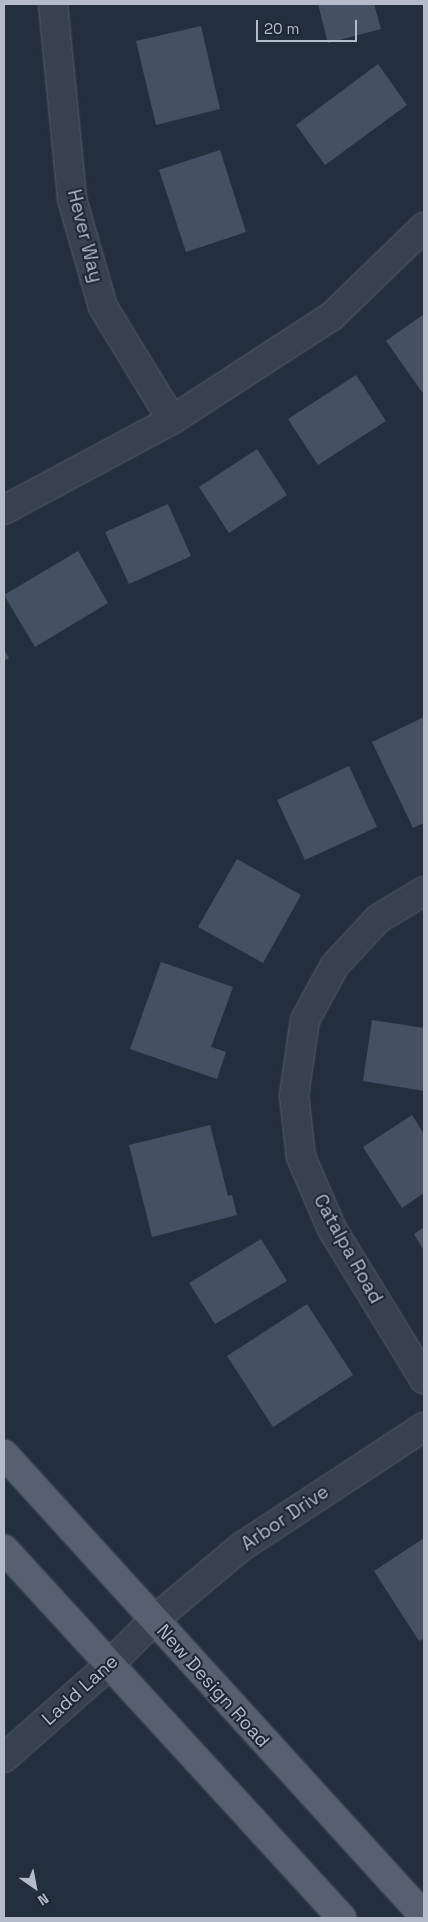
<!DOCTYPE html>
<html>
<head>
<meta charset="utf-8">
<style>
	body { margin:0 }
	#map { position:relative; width:428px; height:1922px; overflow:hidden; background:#242f3e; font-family:"Space Grotesk",sans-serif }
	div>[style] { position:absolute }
	.building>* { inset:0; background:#455162 }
	.roads { filter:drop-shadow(0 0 1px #565f6c) drop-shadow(0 0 1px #565f6c) }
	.minor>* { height:28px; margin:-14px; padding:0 14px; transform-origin:14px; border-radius:14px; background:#38414e }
	.major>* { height:28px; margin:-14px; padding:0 14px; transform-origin:14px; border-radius:14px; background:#56606e }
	span { translate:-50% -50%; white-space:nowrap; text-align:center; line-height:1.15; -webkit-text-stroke:4px #1d2633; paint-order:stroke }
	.street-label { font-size:19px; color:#b4bcc9 }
	.frame { position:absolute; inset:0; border:5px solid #b4bcc9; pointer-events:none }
	.north { position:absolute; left:10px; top:1862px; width:50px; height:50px; -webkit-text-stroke:4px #1d2633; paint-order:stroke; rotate:147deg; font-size:14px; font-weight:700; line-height:20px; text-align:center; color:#b4bcc9 }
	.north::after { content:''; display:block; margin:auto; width:18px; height:22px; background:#b4bcc9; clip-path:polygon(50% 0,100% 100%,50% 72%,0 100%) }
	.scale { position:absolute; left:256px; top:20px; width:101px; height:22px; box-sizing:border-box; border:2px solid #b4bcc9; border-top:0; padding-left:6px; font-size:15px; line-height:18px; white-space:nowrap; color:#b4bcc9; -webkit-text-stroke:4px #1d2633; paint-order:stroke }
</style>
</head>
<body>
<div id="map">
	<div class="building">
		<i style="clip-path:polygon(318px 4px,374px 4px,381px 29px,328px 43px)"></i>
		<i style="clip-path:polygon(201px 26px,220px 109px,156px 125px,136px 41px)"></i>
		<i style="clip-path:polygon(378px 64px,407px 105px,325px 165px,296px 125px)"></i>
		<i style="clip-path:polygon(220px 150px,246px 232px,186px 252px,159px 170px)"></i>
		<i style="clip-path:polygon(424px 314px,424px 391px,422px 392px,386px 341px)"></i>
		<i style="clip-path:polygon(356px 375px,386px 421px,318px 465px,288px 419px)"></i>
		<i style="clip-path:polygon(257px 449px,287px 495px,229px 533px,199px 487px)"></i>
		<i style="clip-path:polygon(168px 504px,191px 556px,129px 584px,105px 532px)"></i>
		<i style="clip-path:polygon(78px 551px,108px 603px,35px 647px,4px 595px)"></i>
		<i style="clip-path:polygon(4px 649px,9px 658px,4px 661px)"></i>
		<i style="clip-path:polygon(424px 717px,424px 823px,413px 828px,372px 742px)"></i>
		<i style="clip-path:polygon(349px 766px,377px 827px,305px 860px,277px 800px)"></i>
		<i style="clip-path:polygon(237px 859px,301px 895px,263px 963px,198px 927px)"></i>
		<i style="clip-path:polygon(161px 962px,233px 987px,211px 1047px,226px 1052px,217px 1079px,130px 1049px)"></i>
		<i style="clip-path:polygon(372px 1020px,424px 1028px,424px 1091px,363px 1081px)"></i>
		<i style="clip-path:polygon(412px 1115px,424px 1134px,424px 1193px,402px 1208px,363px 1147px)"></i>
		<i style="clip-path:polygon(210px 1125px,228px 1196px,232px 1195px,237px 1215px,152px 1237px,129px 1145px)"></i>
		<i style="clip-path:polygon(424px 1227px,424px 1251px,414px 1234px)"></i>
		<i style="clip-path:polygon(261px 1239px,287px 1281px,215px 1324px,189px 1283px)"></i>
		<i style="clip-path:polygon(307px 1304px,353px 1375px,273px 1427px,227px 1356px)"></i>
		<i style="clip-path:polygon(424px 1538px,424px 1638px,419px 1641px,374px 1571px)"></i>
	</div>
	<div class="roads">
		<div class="minor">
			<i style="left:53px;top:4px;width:196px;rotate:84.4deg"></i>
			<i style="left:72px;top:199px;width:112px;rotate:74deg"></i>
			<i style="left:103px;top:307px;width:132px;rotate:58.6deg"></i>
			<i style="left:4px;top:510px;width:191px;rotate:-28.2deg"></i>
			<i style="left:172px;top:420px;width:191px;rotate:-33deg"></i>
			<i style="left:332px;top:316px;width:128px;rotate:-44.1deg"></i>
			<i style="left:424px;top:891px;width:54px;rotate:148.7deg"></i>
			<i style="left:378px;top:919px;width:63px;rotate:133.1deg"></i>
			<i style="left:335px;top:965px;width:63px;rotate:118.6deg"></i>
			<i style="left:305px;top:1020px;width:76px;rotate:98.3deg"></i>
			<i style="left:294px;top:1095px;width:62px;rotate:83.6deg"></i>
			<i style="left:301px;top:1157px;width:78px;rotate:66.7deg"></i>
			<i style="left:332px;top:1229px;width:176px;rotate:58.5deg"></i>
			<i style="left:4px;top:1758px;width:139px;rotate:-41.5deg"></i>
			<i style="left:108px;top:1666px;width:65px;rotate:-45deg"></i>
			<i style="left:154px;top:1620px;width:114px;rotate:-40deg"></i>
			<i style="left:241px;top:1547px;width:219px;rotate:-33.3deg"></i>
		</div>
		<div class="major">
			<i style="left:4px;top:1454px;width:624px;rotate:47.73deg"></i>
			<i style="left:4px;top:1549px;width:500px;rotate:47.51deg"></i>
		</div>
	</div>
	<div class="street-label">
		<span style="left:85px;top:236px;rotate:76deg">Hever Way</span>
		<span style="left:348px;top:1249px;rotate:61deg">Catalpa Road</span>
		<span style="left:285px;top:1518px;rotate:-34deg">Arbor Drive</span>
		<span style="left:213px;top:1686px;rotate:48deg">New Design Road</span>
		<span style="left:80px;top:1690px;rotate:-42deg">Ladd Lane</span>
	</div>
	<div class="frame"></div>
	<div class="north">N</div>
	<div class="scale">20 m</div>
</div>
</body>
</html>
